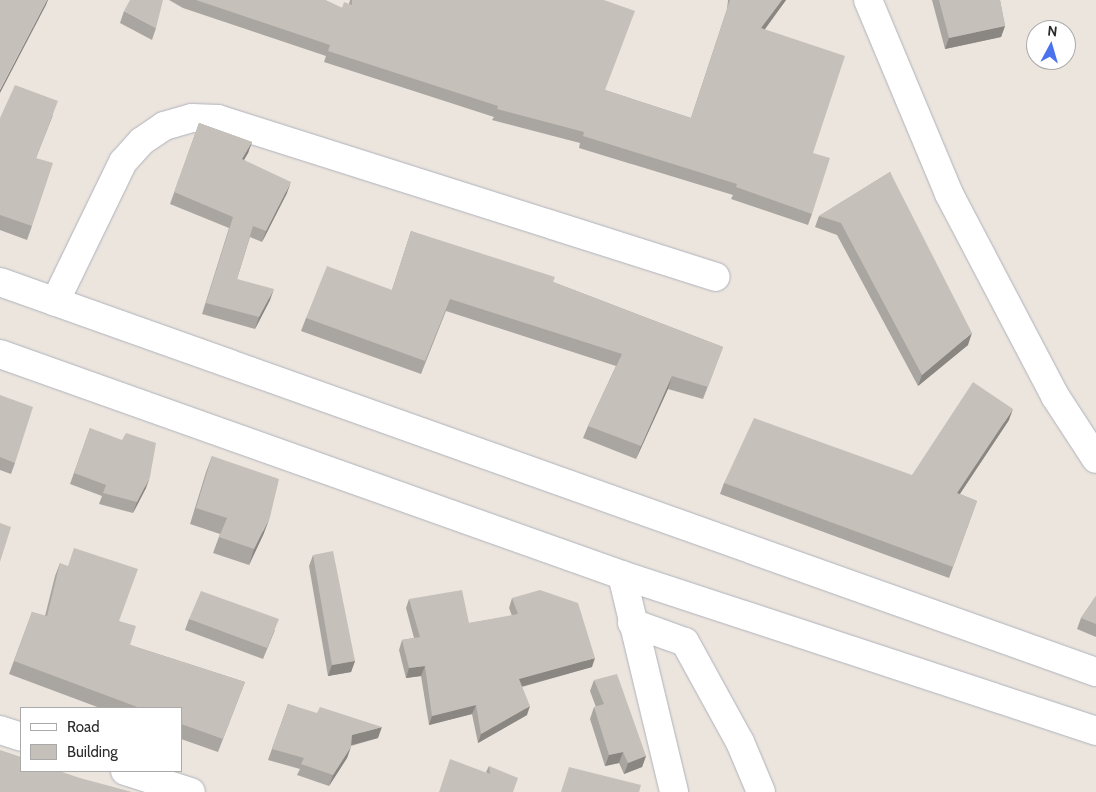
<!DOCTYPE html>
<html>
<head>
<meta charset="utf-8">
<style>
	body { margin:0 }
	#map { position:relative; width:1096px; height:792px; overflow:hidden; background:#ece5de; font-family:Cabin,sans-serif }
	div>[style] { position:absolute }
	.roads { filter:drop-shadow(0 0 1px #afb2bb) drop-shadow(0 0 1px #afb2bb) }
	.minor>* { height:28px; margin:-14px; padding:0 14px; transform-origin:14px; border-radius:14px; background:#fff }
	.wall>* { inset:0; background:#a9a5a0 }
	.shaded-wall>* { inset:0; background:#8a8682 }
	.building>* { inset:0; background:#c5c0ba }
	span { translate:-50% -50%; white-space:nowrap; text-align:center; line-height:1.15; -webkit-text-stroke:4px #fff; paint-order:stroke }
	.legend { position:absolute; left:20px; top:707px; width:162px; height:65px; box-sizing:border-box; background:#fff; border:1px solid #aaa; margin:0; padding:6px 9px; list-style:none; font-size:15px; color:#2b2b2b }
	.legend li { display:flex; align-items:center; gap:10px; height:25px }
	.legend b { width:25px; border:1px solid #aaa }
	.north { position:absolute; left:1026px; top:20px; width:50px; height:50px; box-sizing:border-box; background:#fff; border:1px solid #aaa; border-radius:50%; rotate:6deg; font-size:14px; font-weight:700; line-height:20px; text-align:center; color:#2b2b2b }
	.north::after { content:''; display:block; margin:auto; width:18px; height:22px; background:#4a73ee; clip-path:polygon(50% 0,100% 100%,50% 72%,0 100%) }
</style>
</head>
<body>
<div id="map">
	<div class="roads">
		<div class="minor">
			<i style="left:868px;top:0;width:210px;rotate:67.3deg"></i>
			<i style="left:949px;top:194px;width:228px;rotate:62.3deg"></i>
			<i style="left:1055px;top:396px;width:75px;rotate:56.9deg"></i>
			<i style="left:0;top:282px;width:1163px;rotate:19.59deg"></i>
			<i style="left:55px;top:302px;width:156px;rotate:-64.1deg"></i>
			<i style="left:123px;top:162px;width:28px;rotate:-48deg"></i>
			<i style="left:142px;top:141px;width:27px;rotate:-34deg"></i>
			<i style="left:164px;top:126px;width:29px;rotate:-16deg"></i>
			<i style="left:192px;top:118px;width:26px;rotate:2deg"></i>
			<i style="left:218px;top:119px;width:522px;rotate:17.6deg"></i>
			<i style="left:0;top:354px;width:660px;rotate:19.56deg"></i>
			<i style="left:622px;top:575px;width:499px;rotate:18.2deg"></i>
			<i style="left:622px;top:575px;width:223px;rotate:76.5deg"></i>
			<i style="left:632px;top:623px;width:56px;rotate:19.7deg"></i>
			<i style="left:685px;top:642px;width:114px;rotate:61.2deg"></i>
			<i style="left:740px;top:742px;width:54px;rotate:67.2deg"></i>
			<i style="left:0;top:730px;width:22px;rotate:18deg"></i>
			<i style="left:125px;top:771px;width:69px;rotate:17.7deg"></i>
		</div>
	</div>
	<div class="wall">
		<i style="clip-path:polygon(169px 0,325px 0,342px 8px,349px 4px,350px 0,604px 0,605px 90px,691px 118px,727px 9px,728px 0,786px 0,765px 29px,813px 153px,812px 214px,808px 225px,731px 199px,733px 195px,579px 148px,580px 143px,492px 120px,494px 117px,324px 62px,326px 56px,183px 8px)"></i>
		<i style="clip-path:polygon(932px 0,1000px 0,1005px 26px,1001px 37px,945px 49px)"></i>
		<i style="clip-path:polygon(124px 11px,156px 28px,152px 40px,120px 23px)"></i>
		<i style="clip-path:polygon(53px 115px,36px 158px,32px 226px,27px 240px,0 230px,0 118px)"></i>
		<i style="clip-path:polygon(199px 123px,252px 142px,248px 153px,244px 160px,287px 193px,262px 242px,250px 237px,237px 279px,270px 300px,255px 329px,202px 314px,229px 228px,170px 204px)"></i>
		<i style="clip-path:polygon(890px 172px,968px 345px,918px 386px,837px 235px,815px 227px,819px 216px)"></i>
		<i style="clip-path:polygon(411px 231px,553px 282px,723px 347px,703px 399px,668px 389px,636px 459px,583px 438px,588px 426px,616px 366px,446px 311px,421px 374px,301px 331px,306px 318px,392px 290px)"></i>
		<i style="clip-path:polygon(0 395px,15px 463px,11px 474px,0 470px)"></i>
		<i style="clip-path:polygon(1009px 420px,960px 494px,977px 501px,949px 578px,720px 494px,724px 483px,912px 475px)"></i>
		<i style="clip-path:polygon(90px 428px,146px 488px,133px 513px,99px 504px,102px 496px,70px 484px)"></i>
		<i style="clip-path:polygon(212px 456px,264px 533px,249px 565px,213px 553px,220px 534px,190px 524px,206px 472px)"></i>
		<i style="clip-path:polygon(313px 555px,355px 661px,351px 672px,328px 676px,309px 566px)"></i>
		<i style="clip-path:polygon(60px 563px,119px 621px,130px 645px,245px 682px,218px 752px,181px 739px,181px 708px,100px 708px,9px 674px,32px 612px,45px 616px,55px 576px)"></i>
		<i style="clip-path:polygon(1096px 596px,1096px 637px,1077px 629px,1081px 618px)"></i>
		<i style="clip-path:polygon(512px 598px,592px 667px,522px 687px,527px 715px,478px 743px,472px 714px,429px 725px,421px 676px,406px 678px,399px 650px,402px 640px,414px 638px,406px 608px,409px 599px,469px 623px,512px 616px,509px 608px)"></i>
		<i style="clip-path:polygon(189px 619px,275px 630px,263px 659px,185px 630px)"></i>
		<i style="clip-path:polygon(594px 680px,646px 756px,642px 767px,624px 774px,619px 763px,605px 766px,590px 719px,594px 707px,596px 707px,590px 691px)"></i>
		<i style="clip-path:polygon(288px 704px,378px 738px,351px 746px,347px 758px,329px 786px,297px 775px,300px 769px,268px 760px)"></i>
		<i style="clip-path:polygon(489px 766px,513px 792px,486px 772px)"></i>
	</div>
	<div class="shaded-wall">
		<i style="clip-path:polygon(47px 0,48px 0,46px 5px,0 93px,0 90px)"></i>
		<i style="clip-path:polygon(782px 0,786px 0,757px 40px,761px 28px)"></i>
		<i style="clip-path:polygon(1005px 26px,1001px 37px,945px 49px,949px 38px)"></i>
		<i style="clip-path:polygon(252px 142px,248px 153px,238px 170px,242px 159px)"></i>
		<i style="clip-path:polygon(291px 182px,287px 193px,262px 242px,266px 231px)"></i>
		<i style="clip-path:polygon(274px 289px,270px 300px,255px 329px,259px 317px)"></i>
		<i style="clip-path:polygon(972px 333px,968px 345px,918px 386px,922px 375px)"></i>
		<i style="clip-path:polygon(672px 376px,668px 389px,636px 459px,641px 446px)"></i>
		<i style="clip-path:polygon(1013px 409px,1009px 420px,953px 504px,957px 493px)"></i>
		<i style="clip-path:polygon(150px 477px,146px 488px,133px 513px,137px 502px)"></i>
		<i style="clip-path:polygon(270px 517px,264px 533px,249px 565px,254px 549px)"></i>
		<i style="clip-path:polygon(595px 658px,592px 667px,516px 688px,519px 679px)"></i>
		<i style="clip-path:polygon(355px 661px,351px 672px,328px 676px,332px 665px)"></i>
		<i style="clip-path:polygon(425px 666px,421px 676px,406px 678px,409px 668px)"></i>
		<i style="clip-path:polygon(476px 705px,472px 714px,429px 725px,432px 716px)"></i>
		<i style="clip-path:polygon(530px 706px,527px 715px,478px 743px,481px 734px)"></i>
		<i style="clip-path:polygon(382px 727px,378px 738px,348px 746px,352px 735px)"></i>
		<i style="clip-path:polygon(351px 747px,347px 758px,329px 786px,333px 775px)"></i>
		<i style="clip-path:polygon(623px 752px,619px 763px,605px 766px,609px 755px)"></i>
		<i style="clip-path:polygon(646px 756px,642px 767px,624px 774px,628px 763px)"></i>
	</div>
	<div class="building">
		<i style="clip-path:polygon(0 0,47px 0,0 89px)"></i>
		<i style="clip-path:polygon(130px 0,163px 0,156px 28px,124px 11px)"></i>
		<i style="clip-path:polygon(196px 0,325px 0,342px 8px,344px 2px,352px 5px,352px 0,604px 0,635px 11px,605px 90px,691px 118px,730px 0,782px 0,761px 28px,845px 56px,813px 153px,830px 158px,812px 214px,736px 187px,737px 184px,583px 136px,584px 132px,497px 109px,498px 106px,328px 51px,330px 45px)"></i>
		<i style="clip-path:polygon(939px 0,1000px 0,1005px 26px,949px 38px)"></i>
		<i style="clip-path:polygon(15px 85px,58px 101px,36px 158px,53px 163px,32px 226px,0 215px,0 118px)"></i>
		<i style="clip-path:polygon(199px 123px,252px 142px,242px 159px,291px 182px,266px 231px,253px 226px,237px 279px,274px 289px,259px 317px,206px 303px,233px 217px,174px 192px)"></i>
		<i style="clip-path:polygon(890px 172px,972px 333px,922px 375px,841px 223px,819px 216px)"></i>
		<i style="clip-path:polygon(411px 231px,555px 277px,553px 282px,723px 347px,708px 387px,672px 376px,641px 446px,588px 426px,622px 354px,450px 299px,425px 361px,306px 318px,327px 266px,392px 290px)"></i>
		<i style="clip-path:polygon(973px 382px,1013px 409px,957px 493px,977px 501px,953px 567px,724px 483px,754px 418px,912px 475px)"></i>
		<i style="clip-path:polygon(0 395px,33px 407px,15px 463px,0 457px)"></i>
		<i style="clip-path:polygon(90px 428px,122px 440px,126px 433px,156px 443px,150px 477px,137px 502px,103px 493px,106px 485px,74px 473px)"></i>
		<i style="clip-path:polygon(212px 456px,279px 479px,270px 517px,254px 549px,219px 537px,227px 518px,196px 508px)"></i>
		<i style="clip-path:polygon(0 523px,11px 527px,0 562px)"></i>
		<i style="clip-path:polygon(74px 548px,138px 569px,119px 621px,136px 626px,130px 645px,245px 682px,223px 739px,181px 724px,181px 708px,140px 708px,14px 661px,32px 612px,47px 616px,60px 563px,68px 566px)"></i>
		<i style="clip-path:polygon(333px 551px,355px 661px,332px 665px,313px 555px)"></i>
		<i style="clip-path:polygon(462px 590px,469px 623px,518px 614px,512px 598px,540px 590px,578px 603px,595px 658px,519px 679px,530px 706px,481px 734px,476px 705px,432px 716px,425px 666px,409px 668px,402px 640px,420px 637px,409px 599px)"></i>
		<i style="clip-path:polygon(201px 591px,279px 619px,267px 648px,189px 619px)"></i>
		<i style="clip-path:polygon(1096px 596px,1096px 624px,1081px 618px)"></i>
		<i style="clip-path:polygon(617px 674px,646px 756px,628px 763px,623px 752px,609px 755px,594px 707px,604px 704px,594px 680px)"></i>
		<i style="clip-path:polygon(288px 704px,317px 713px,320px 707px,382px 727px,352px 735px,351px 747px,333px 775px,301px 764px,304px 758px,272px 749px)"></i>
		<i style="clip-path:polygon(0 750px,21px 757px,21px 771px,59px 771px,80px 778px,132px 792px,0 792px)"></i>
		<i style="clip-path:polygon(450px 759px,490px 774px,489px 766px,518px 778px,513px 792px,439px 792px)"></i>
		<i style="clip-path:polygon(569px 767px,641px 785px,639px 792px,561px 792px)"></i>
	</div>
	<ul class="legend">
	<li><b style="height:6px;background:#fff"></b>Road</li>
	<li><b style="height:14px;background:#c5c0ba"></b>Building</li>
	</ul>
	<div class="north">N</div>
</div>
</body>
</html>
